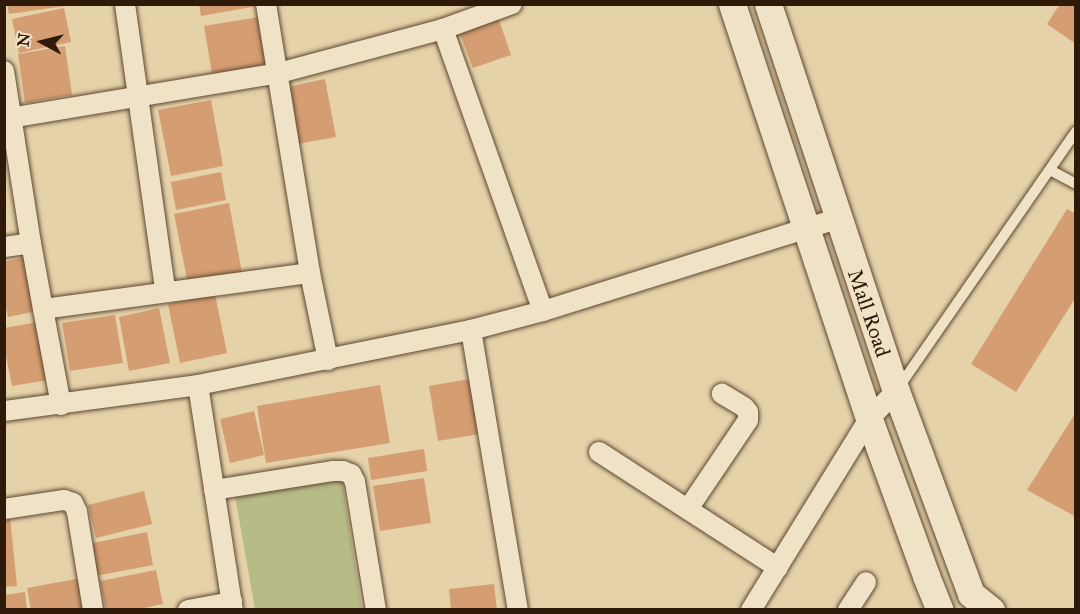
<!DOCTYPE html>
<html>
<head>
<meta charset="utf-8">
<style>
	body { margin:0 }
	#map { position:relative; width:1080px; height:614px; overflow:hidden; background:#e6d2a9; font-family:"IM FELL Great Primer",serif }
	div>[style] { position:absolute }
	.green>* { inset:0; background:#b6bb87 }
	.building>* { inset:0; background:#d59d72 }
	.roads { filter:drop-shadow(0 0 2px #5d4832) drop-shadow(0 0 2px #5d4832) }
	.lane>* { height:10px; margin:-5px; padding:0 5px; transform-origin:5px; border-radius:5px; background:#efe2c7 }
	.street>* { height:20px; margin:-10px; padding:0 10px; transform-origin:10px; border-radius:10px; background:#efe2c7 }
	.secondary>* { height:27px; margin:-13.5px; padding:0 13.5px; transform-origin:13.5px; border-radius:13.5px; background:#efe2c7 }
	span { translate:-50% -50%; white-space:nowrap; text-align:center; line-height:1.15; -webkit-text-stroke:4.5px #efe2c7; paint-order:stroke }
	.street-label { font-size:21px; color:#2f1a0a }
	.frame { position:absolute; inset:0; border:6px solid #2f1a0a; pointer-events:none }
	.north { position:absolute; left:12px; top:12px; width:60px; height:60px; -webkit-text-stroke:4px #efe2c7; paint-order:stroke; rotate:277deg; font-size:16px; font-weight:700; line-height:24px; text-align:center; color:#2f1a0a }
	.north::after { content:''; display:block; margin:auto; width:21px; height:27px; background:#2f1a0a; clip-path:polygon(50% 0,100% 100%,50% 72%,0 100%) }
</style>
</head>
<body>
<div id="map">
	<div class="green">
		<i style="clip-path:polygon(342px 480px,362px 609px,255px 609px,235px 496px)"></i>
	</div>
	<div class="building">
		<i style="clip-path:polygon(7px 4px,65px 4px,65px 6px,9px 14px)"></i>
		<i style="clip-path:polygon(199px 4px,257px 4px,257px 6px,201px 16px)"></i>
		<i style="clip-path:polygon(1060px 4px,1076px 4px,1076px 44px,1047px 24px)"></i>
		<i style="clip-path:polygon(64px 8px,71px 42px,19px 53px,12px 19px)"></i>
		<i style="clip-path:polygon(259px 17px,266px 65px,212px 74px,204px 26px)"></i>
		<i style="clip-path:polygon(498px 17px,511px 55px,473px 68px,459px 31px)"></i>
		<i style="clip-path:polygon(65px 46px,72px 95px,25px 103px,18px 54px)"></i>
		<i style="clip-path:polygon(325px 79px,336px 137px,297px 144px,287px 87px)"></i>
		<i style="clip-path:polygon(211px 100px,223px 166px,171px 176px,158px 110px)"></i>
		<i style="clip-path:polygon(221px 172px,226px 200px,176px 210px,171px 182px)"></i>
		<i style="clip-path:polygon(229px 203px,242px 273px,188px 284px,174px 214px)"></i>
		<i style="clip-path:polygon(1067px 209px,1076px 214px,1076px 297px,1016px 392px,971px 364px)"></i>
		<i style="clip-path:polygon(26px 257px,37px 311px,8px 317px,4px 300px,4px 262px)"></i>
		<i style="clip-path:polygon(215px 294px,227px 353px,180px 363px,168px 304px)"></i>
		<i style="clip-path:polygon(159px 308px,170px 363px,129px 371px,119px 317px)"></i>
		<i style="clip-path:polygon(115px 315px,123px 363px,70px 371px,62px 323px)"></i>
		<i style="clip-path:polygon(38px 322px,48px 380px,12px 386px,4px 345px,4px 328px)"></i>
		<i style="clip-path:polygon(469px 379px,479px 434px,438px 441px,429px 386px)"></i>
		<i style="clip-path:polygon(380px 385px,390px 443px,266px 463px,257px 406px)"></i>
		<i style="clip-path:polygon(254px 411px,264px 455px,230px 463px,220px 419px)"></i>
		<i style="clip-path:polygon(1076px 412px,1076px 517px,1027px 490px)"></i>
		<i style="clip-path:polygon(424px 449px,427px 471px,371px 480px,368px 458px)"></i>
		<i style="clip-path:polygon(424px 478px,431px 523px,380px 531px,373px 486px)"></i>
		<i style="clip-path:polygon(144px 491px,152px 524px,96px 538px,88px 505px)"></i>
		<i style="clip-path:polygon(4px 518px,10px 518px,17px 586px,4px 587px)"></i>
		<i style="clip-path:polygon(147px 532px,153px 565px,95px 576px,88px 544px)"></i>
		<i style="clip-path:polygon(156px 570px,163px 604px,135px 610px,106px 610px,100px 581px)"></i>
		<i style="clip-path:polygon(81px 578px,87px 610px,31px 610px,27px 588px)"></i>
		<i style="clip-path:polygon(494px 584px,497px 610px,451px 610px,449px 589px)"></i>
		<i style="clip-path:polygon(25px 592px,27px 610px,4px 610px,4px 595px)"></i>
	</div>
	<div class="roads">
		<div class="lane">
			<i style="left:1050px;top:170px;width:30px;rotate:28deg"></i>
			<i style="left:899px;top:387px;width:311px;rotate:-55.3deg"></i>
		</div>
		<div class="street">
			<i style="left:125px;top:4px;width:289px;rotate:82deg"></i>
			<i style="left:266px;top:4px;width:273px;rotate:80.7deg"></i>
			<i style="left:443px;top:29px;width:299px;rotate:70.5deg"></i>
			<i style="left:4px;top:71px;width:174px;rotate:81.1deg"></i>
			<i style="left:4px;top:119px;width:279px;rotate:-9.5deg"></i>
			<i style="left:279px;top:73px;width:170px;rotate:-15deg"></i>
			<i style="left:443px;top:29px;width:73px;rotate:-19.9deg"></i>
			<i style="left:4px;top:247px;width:27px;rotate:-8deg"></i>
			<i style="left:31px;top:243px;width:67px;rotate:79.7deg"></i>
			<i style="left:471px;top:330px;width:284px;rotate:80.5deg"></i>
			<i style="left:198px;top:385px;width:228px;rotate:81.2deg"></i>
			<i style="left:61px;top:405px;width:98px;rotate:-100.6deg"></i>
			<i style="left:43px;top:309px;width:269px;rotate:-7.7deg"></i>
			<i style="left:310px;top:273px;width:89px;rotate:78.3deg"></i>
			<i style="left:4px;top:411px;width:196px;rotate:-7.6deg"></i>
			<i style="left:198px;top:385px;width:278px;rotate:-11.4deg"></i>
			<i style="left:471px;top:330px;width:74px;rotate:-14.8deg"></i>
			<i style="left:543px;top:311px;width:308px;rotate:-17.4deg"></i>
			<i style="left:599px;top:452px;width:213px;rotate:32.9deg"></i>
			<i style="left:214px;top:490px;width:121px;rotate:-9.1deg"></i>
			<i style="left:333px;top:471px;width:10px"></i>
			<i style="left:343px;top:471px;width:9px;rotate:21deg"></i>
			<i style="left:351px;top:474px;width:9px;rotate:63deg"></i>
			<i style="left:355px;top:482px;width:130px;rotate:80.7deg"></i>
			<i style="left:4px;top:509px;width:61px;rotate:-8.5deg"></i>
			<i style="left:64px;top:500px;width:9px;rotate:18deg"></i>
			<i style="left:73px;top:503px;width:10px;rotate:66deg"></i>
			<i style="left:77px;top:512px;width:99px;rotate:80.7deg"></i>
			<i style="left:688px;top:509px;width:107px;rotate:-56deg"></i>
			<i style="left:748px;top:420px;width:8px;rotate:-90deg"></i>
			<i style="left:748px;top:412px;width:6px;rotate:-129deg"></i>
			<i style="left:744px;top:407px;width:26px;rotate:-149deg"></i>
			<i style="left:188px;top:610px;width:45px;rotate:-10.3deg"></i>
			<i style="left:751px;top:610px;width:225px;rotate:-58.3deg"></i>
			<i style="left:869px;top:419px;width:39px;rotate:-46deg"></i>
			<i style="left:848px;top:610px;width:33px;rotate:-57deg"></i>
		</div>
		<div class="secondary">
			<i style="left:732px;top:4px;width:437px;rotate:71.7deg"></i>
			<i style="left:869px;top:419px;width:167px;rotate:70deg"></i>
			<i style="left:926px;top:576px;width:37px;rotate:68deg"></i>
			<i style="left:768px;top:4px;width:408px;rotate:71.7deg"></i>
			<i style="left:896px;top:391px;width:216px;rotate:69.7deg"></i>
			<i style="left:971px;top:594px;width:26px;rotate:39deg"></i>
		</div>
	</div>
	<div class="street-label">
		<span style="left:869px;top:313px;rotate:71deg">Mall Road</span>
	</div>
	<div class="frame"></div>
	<div class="north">N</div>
</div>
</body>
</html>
